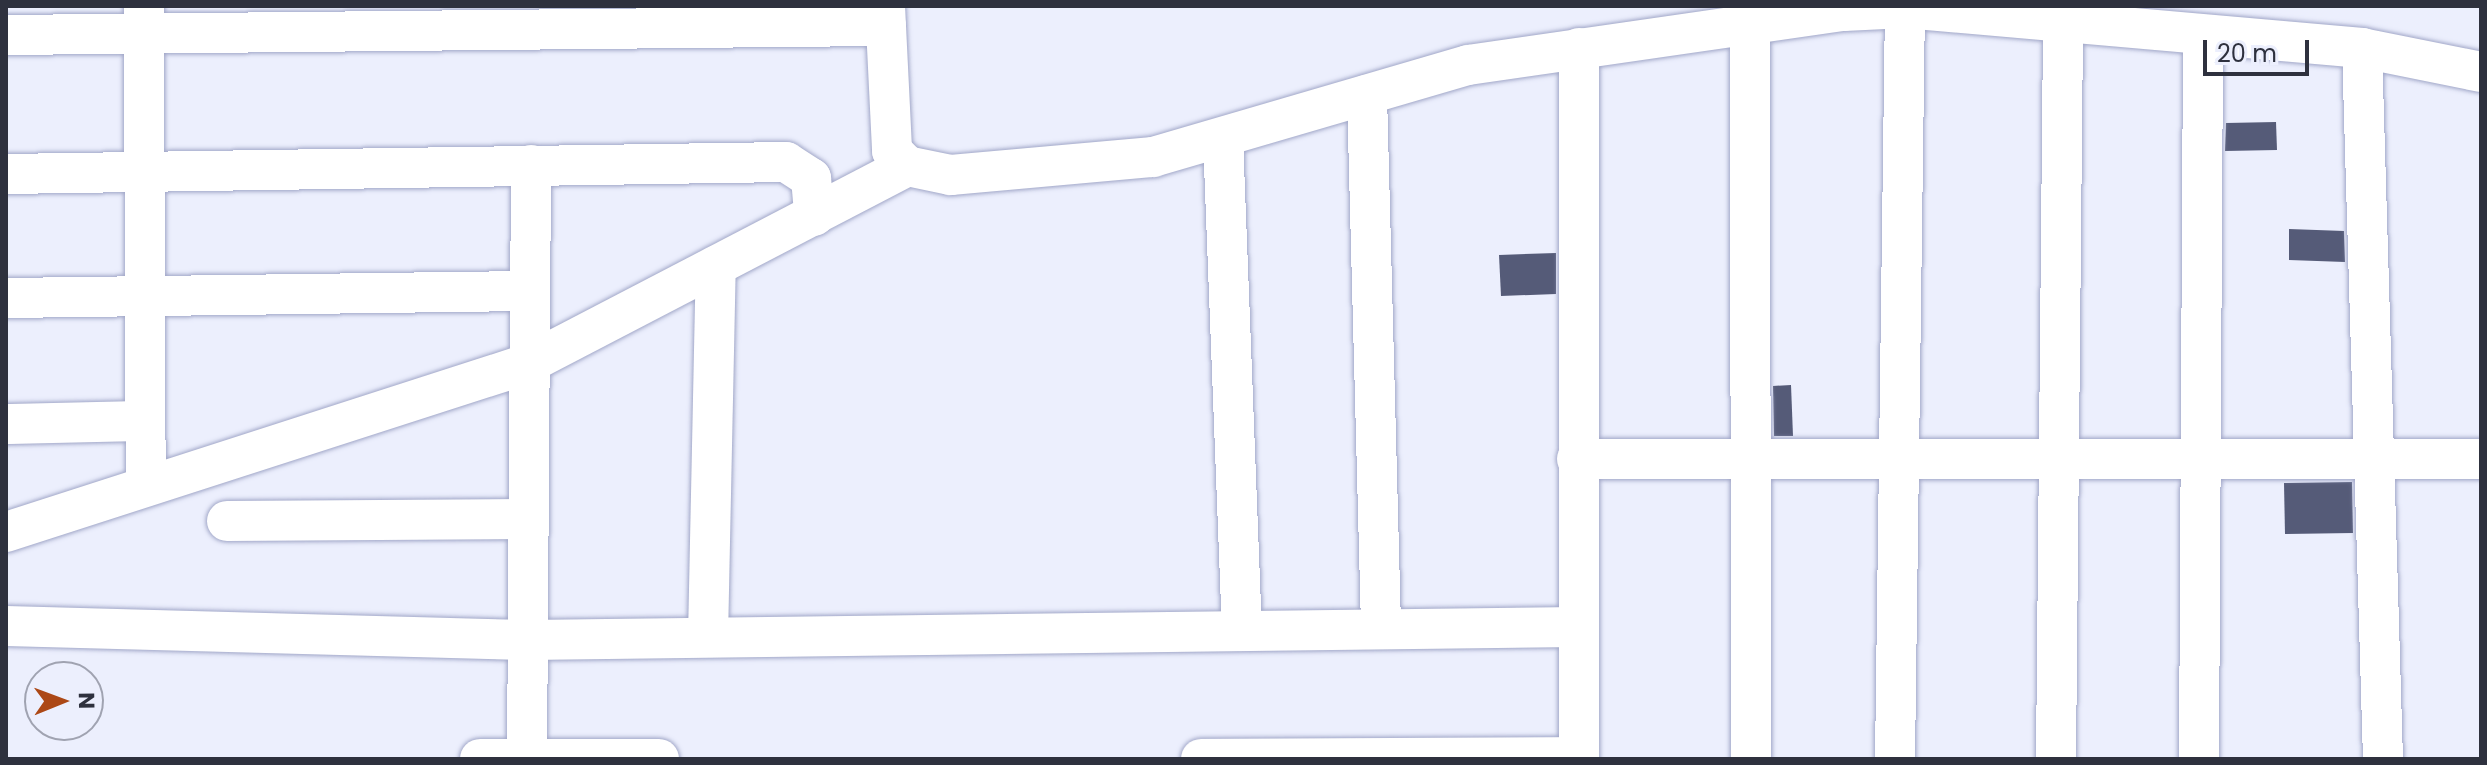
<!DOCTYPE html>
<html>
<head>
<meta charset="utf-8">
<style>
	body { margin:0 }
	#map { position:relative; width:2487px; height:765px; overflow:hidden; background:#eceffd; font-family:Poppins,sans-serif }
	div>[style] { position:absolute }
	.building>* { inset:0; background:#555b78 }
	.roads { filter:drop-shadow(0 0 2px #a1a7c8) drop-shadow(0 0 2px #a1a7c8) }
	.street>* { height:40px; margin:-20px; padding:0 20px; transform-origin:20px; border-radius:20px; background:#fff }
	span { translate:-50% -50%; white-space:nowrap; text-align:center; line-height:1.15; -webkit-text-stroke:8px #eceffd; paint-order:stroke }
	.frame { position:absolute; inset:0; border:8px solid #2e313e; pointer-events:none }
	.north { position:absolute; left:24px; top:661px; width:80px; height:80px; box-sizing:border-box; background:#eceffd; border:2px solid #a0a3b1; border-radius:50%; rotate:89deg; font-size:22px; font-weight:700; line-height:32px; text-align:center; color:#2e313e }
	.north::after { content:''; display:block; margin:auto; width:28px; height:36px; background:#ac4816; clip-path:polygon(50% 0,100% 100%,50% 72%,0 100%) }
	.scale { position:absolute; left:2203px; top:40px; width:106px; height:36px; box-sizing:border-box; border:4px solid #2e313e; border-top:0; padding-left:10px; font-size:24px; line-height:28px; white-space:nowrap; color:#2e313e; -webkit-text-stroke:6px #eceffd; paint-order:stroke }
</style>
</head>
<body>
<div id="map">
	<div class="building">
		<i style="clip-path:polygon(2276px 122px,2277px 150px,2225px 151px,2226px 123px)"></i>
		<i style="clip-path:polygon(2289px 229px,2344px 231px,2345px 262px,2289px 260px)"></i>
		<i style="clip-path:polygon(1556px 253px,1556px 294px,1501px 296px,1499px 255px)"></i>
		<i style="clip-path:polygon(1791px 385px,1793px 436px,1774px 436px,1773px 386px)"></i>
		<i style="clip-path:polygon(2352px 482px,2353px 533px,2285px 534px,2284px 483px)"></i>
	</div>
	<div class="roads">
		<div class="street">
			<i style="left:144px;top:6px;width:476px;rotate:89.8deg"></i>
			<i style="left:885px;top:6px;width:145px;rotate:87.2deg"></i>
			<i style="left:892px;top:151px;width:21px;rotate:45deg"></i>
			<i style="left:907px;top:166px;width:45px;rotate:11.6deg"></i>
			<i style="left:951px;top:175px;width:203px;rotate:-5.1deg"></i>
			<i style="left:1153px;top:157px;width:328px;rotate:-16.3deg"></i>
			<i style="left:1468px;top:65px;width:380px;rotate:-8.2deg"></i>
			<i style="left:1844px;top:11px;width:61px;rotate:-2.8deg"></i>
			<i style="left:1905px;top:8px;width:459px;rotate:5deg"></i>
			<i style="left:2362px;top:48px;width:121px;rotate:11.4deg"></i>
			<i style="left:1750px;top:29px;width:730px;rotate:89.92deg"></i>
			<i style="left:6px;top:35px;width:880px;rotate:-0.59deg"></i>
			<i style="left:1579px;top:48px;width:711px;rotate:90deg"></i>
			<i style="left:2362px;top:48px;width:711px;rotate:88.31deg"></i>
			<i style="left:1367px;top:95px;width:531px;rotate:88.49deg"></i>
			<i style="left:1223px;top:138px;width:491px;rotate:87.8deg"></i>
			<i style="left:6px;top:174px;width:780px;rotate:-0.88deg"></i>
			<i style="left:786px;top:162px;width:30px;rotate:33deg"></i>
			<i style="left:811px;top:178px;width:38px;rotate:85deg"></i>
			<i style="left:6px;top:298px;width:522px;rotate:-0.77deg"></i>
			<i style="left:6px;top:424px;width:136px;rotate:-1.3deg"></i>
			<i style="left:1577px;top:459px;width:904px"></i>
			<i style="left:227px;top:521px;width:300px;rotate:-0.4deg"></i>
			<i style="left:6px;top:532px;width:547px;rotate:-17.87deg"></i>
			<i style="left:527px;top:364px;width:428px;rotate:-27.5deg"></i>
			<i style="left:6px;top:626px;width:521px;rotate:1.54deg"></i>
			<i style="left:527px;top:640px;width:1051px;rotate:-0.71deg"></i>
			<i style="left:708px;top:637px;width:371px;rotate:-88.8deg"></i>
			<i style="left:480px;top:759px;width:179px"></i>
			<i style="left:527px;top:759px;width:594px;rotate:-89.61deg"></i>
			<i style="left:1201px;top:759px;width:378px;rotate:-0.3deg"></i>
			<i style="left:1895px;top:759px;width:751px;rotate:-89.24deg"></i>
			<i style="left:2056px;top:759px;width:734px;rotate:-89.45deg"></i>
			<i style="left:2199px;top:759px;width:722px;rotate:-89.68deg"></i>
		</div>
	</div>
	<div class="frame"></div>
	<div class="north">N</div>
	<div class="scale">20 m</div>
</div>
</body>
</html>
